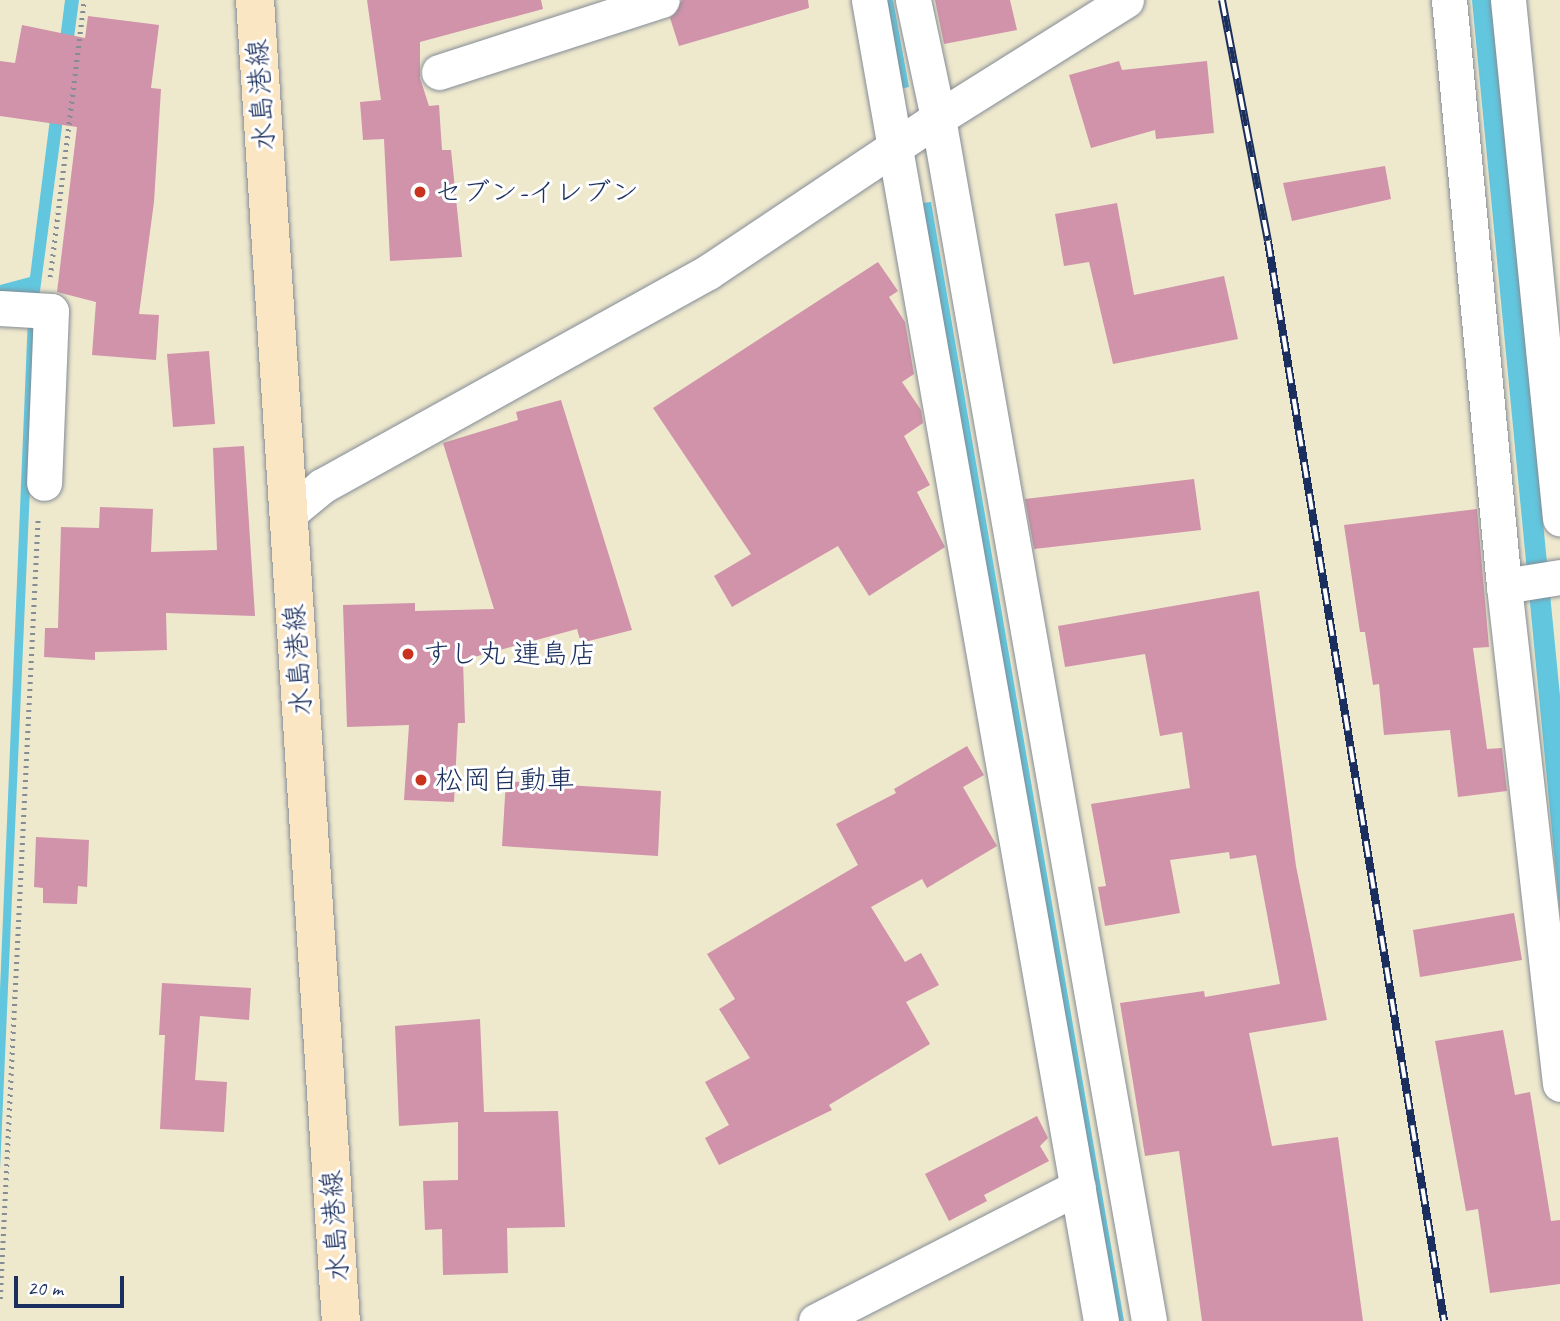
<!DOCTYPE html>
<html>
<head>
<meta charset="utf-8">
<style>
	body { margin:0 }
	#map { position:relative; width:1560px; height:1321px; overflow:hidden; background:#eee8cd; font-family:Caveat,"Klee One",sans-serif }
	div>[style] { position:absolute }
	.water>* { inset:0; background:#61c6de }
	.building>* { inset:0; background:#d093aa }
	.path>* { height:4.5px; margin-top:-2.25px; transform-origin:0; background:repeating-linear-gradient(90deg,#848c96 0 2px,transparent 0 7px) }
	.roads { filter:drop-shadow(0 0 2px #848c96) drop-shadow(0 0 2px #848c96) }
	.street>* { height:35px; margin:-17.5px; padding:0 17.5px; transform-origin:17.5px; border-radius:17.5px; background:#fff }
	.secondary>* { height:38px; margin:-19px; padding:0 19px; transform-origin:19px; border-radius:19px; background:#fbe6c4 }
	.rail>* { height:8px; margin-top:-4px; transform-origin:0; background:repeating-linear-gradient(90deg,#fff 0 16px,#1b2f5e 0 32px); box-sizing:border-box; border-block:2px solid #1b2f5e }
	.dots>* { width:19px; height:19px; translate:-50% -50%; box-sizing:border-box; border:4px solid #fff; border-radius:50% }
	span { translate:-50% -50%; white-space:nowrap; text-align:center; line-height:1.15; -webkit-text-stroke:6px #fff; paint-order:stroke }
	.street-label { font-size:28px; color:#1b2f5e }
	.poi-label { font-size:28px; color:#1b2f5e }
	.left { translate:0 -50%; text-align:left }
	.scale { position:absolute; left:14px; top:1276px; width:110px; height:32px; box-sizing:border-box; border:4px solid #1b2f5e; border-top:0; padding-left:9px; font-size:21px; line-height:24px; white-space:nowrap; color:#1b2f5e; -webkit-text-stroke:5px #fff; paint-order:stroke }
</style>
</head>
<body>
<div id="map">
	<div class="water">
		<i style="clip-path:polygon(65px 0,79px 0,38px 306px,0 1170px,0 990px,29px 293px,0 298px,0 285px,30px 277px)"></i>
		<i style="clip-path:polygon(883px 0,893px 0,909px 87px,900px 89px)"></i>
		<i style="clip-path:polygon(1472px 0,1492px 0,1560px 696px,1560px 915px)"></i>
		<i style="clip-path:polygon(931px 202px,1124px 1321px,1115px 1321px,922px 203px)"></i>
	</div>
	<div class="building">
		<i style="clip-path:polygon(367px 0,541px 0,543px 9px,420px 42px,420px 78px,429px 106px,439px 105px,442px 150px,451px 150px,462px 257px,390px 261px,384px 139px,363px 140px,360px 102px,381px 100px)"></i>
		<i style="clip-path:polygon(682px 0,808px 0,809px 8px,679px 46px,670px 18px)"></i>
		<i style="clip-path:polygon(935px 0,1010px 0,1017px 30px,944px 44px)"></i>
		<i style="clip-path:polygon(88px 16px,159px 25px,151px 88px,161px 89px,154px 202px,139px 314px,159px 315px,156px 360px,92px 355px,96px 302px,57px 292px,77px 127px,0 116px,0 61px,15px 63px,22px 25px,85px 38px)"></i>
		<i style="clip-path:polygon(1119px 61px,1122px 70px,1207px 61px,1214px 133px,1156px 139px,1155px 130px,1091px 148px,1069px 75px)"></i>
		<i style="clip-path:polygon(1385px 166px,1391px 199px,1292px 221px,1283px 183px)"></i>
		<i style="clip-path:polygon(1117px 203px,1134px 295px,1224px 276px,1238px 339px,1113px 364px,1089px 262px,1064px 266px,1055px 214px)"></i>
		<i style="clip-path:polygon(878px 262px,898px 291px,889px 297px,905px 322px,914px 374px,902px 382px,921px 410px,923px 423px,904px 436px,930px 485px,917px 492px,945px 547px,869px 596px,838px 546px,732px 607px,714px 576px,751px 554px,653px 408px)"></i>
		<i style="clip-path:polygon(209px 351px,215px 424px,173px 427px,167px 354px)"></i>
		<i style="clip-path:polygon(561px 400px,632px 630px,581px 643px,577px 629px,463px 660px,465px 723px,458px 723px,454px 802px,404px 800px,409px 725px,347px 727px,343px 605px,415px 603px,415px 611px,494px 609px,443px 443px,518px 420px,516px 412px)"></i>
		<i style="clip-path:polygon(244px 446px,255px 616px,166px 613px,167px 650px,95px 652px,95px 660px,44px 657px,45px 628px,58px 628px,61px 527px,99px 528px,100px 507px,153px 509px,151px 552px,217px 550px,213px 448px)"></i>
		<i style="clip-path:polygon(1194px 479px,1201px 530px,1034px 549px,1025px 499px)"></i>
		<i style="clip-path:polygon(1477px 509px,1489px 647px,1473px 648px,1487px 749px,1502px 748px,1507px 791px,1458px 797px,1450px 730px,1384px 735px,1379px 684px,1373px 685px,1365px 632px,1360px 632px,1344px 525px)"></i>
		<i style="clip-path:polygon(1259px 591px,1296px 866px,1327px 1020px,1249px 1033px,1272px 1146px,1338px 1137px,1363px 1321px,1202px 1321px,1179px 1151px,1145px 1156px,1120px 1003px,1204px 991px,1205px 997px,1280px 984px,1256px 855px,1230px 859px,1229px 852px,1170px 860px,1180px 913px,1105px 926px,1098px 887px,1106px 886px,1091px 804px,1190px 788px,1182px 732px,1160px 736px,1145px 654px,1065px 667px,1058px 626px)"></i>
		<i style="clip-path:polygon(967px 746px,984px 775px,963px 787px,997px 846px,927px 888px,922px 879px,871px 907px,905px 962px,921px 953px,939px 985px,906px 1002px,930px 1044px,829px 1105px,832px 1110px,719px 1165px,705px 1138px,729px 1125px,705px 1082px,750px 1058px,719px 1009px,735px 999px,707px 954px,858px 865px,836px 824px,896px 793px,894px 789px)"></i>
		<i style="clip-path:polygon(506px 781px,661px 791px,658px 856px,502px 846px)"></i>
		<i style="clip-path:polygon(36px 837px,89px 840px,87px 887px,78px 886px,77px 904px,43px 903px,43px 888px,34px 887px)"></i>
		<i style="clip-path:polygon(1514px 913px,1522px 960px,1420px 977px,1413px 930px)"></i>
		<i style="clip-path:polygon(162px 983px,251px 988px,249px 1020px,200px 1016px,195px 1080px,227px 1082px,224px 1132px,160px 1129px,165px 1035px,159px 1035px)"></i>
		<i style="clip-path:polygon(480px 1019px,484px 1112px,558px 1111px,565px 1227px,507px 1228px,508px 1273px,443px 1275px,442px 1229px,425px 1230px,423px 1181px,458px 1180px,458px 1122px,399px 1126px,395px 1026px)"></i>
		<i style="clip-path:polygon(1503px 1030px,1515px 1095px,1530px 1092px,1551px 1221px,1560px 1220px,1560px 1284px,1490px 1293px,1478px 1209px,1466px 1211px,1435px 1041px)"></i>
		<i style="clip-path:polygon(1037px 1116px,1048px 1138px,1040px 1146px,1049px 1161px,984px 1195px,987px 1201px,949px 1221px,925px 1174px)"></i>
	</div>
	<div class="path">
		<i style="left:50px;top:277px;width:279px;rotate:-83deg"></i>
		<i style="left:0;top:1299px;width:783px;rotate:-87.22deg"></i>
	</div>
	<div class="roads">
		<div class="street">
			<i style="left:869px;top:0;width:1341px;rotate:80.04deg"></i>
			<i style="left:913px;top:0;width:121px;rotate:78deg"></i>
			<i style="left:938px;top:118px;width:1221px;rotate:80.05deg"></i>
			<i style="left:1449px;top:0;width:589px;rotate:84.64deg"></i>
			<i style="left:1504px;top:586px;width:501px;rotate:83.58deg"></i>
			<i style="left:1508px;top:0;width:521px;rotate:84.27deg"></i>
			<i style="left:439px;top:72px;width:234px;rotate:-17.9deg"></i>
			<i style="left:0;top:308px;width:51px;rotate:3.4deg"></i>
			<i style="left:51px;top:311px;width:172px;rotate:92.3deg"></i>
			<i style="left:288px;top:514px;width:44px;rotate:-39.5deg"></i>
			<i style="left:322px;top:486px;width:441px;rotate:-29deg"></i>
			<i style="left:708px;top:272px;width:277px;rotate:-33.8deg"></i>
			<i style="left:938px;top:118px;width:222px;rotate:-32.1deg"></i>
			<i style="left:1504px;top:586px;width:57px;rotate:-9.1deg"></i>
			<i style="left:816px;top:1321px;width:294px;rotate:-27.1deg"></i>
		</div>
		<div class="secondary">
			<i style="left:255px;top:0;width:1324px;rotate:86.28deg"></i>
		</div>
	</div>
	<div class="rail">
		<i style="left:1222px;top:0;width:245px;rotate:79.2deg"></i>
		<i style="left:1268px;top:241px;width:1094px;rotate:80.74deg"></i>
	</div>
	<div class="dots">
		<i style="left:420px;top:192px;background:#c8321e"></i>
		<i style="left:408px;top:654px;background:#c8321e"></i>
		<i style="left:421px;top:780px;background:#c8321e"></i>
	</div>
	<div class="street-label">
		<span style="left:261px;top:95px;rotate:-94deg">水島港線</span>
		<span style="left:298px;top:660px;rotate:-94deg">水島港線</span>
		<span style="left:335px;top:1226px;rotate:-94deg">水島港線</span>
	</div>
	<div class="poi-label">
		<span class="left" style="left:434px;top:192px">セブン-イレブン</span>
		<span class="left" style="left:422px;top:654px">すし丸 連島店</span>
		<span class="left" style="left:435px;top:780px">松岡自動車</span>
	</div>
	<div class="scale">20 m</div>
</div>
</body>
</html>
